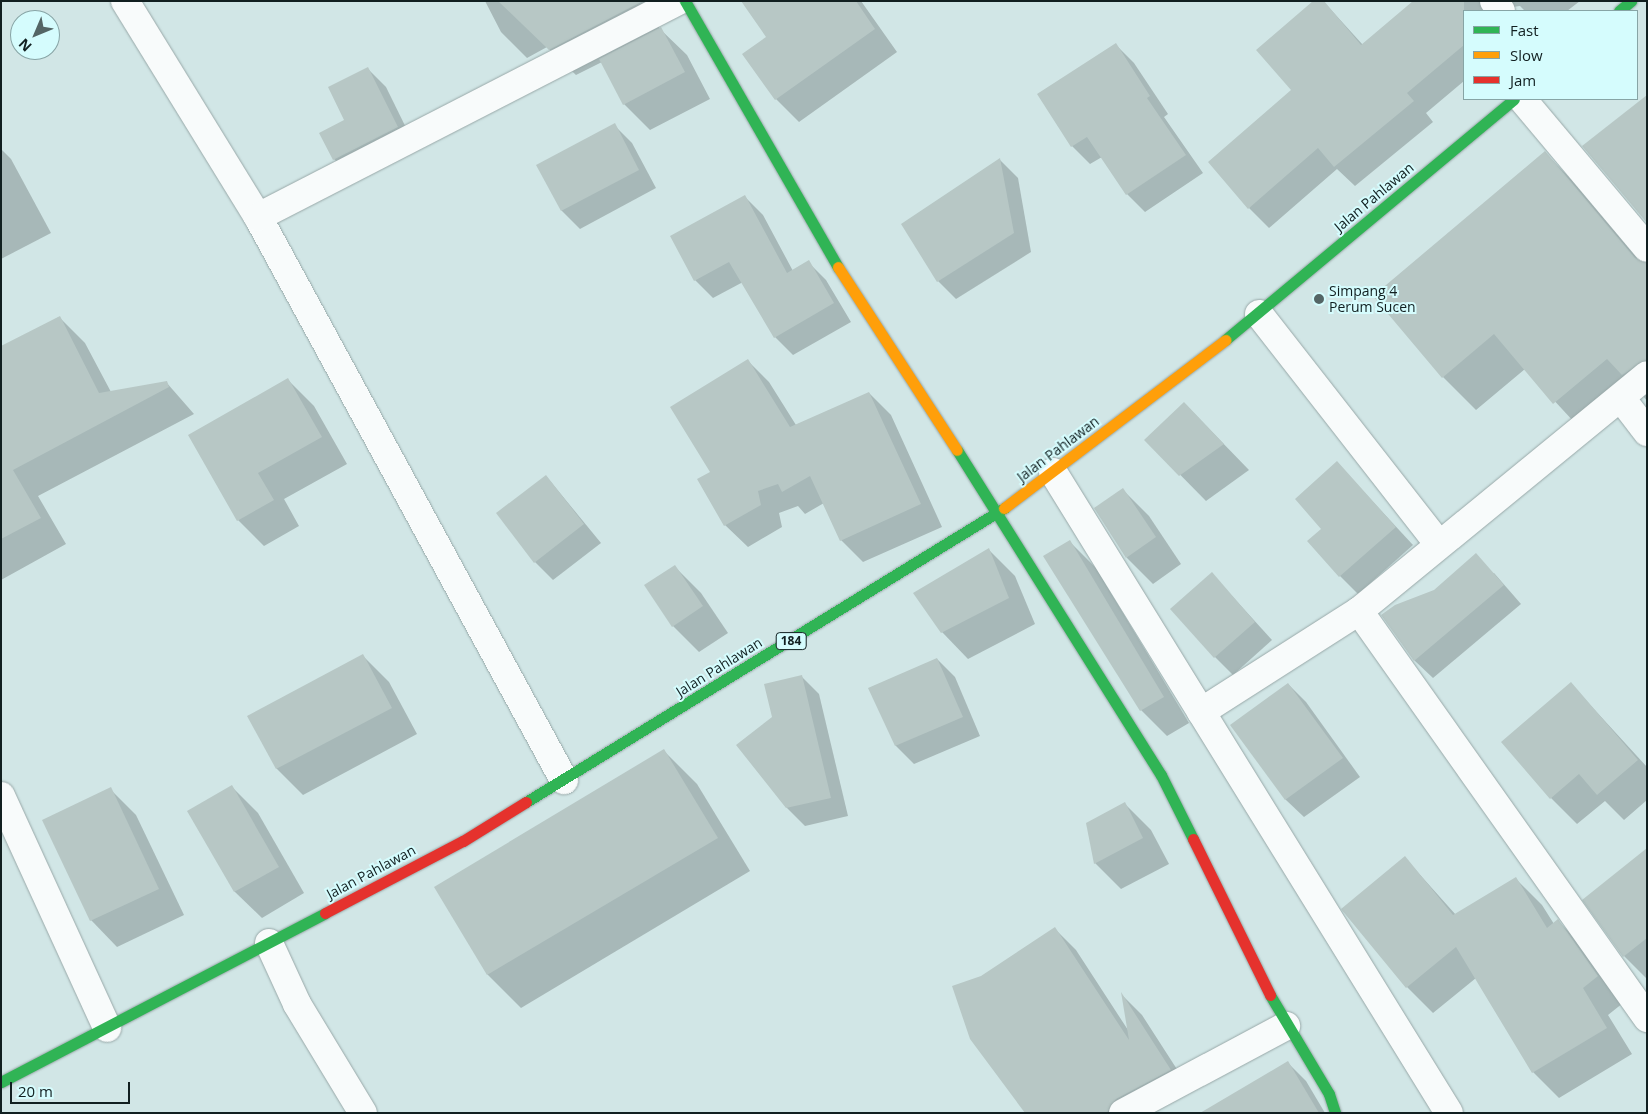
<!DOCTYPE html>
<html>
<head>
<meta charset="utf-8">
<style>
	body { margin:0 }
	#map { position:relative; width:1648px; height:1114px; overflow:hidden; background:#d1e6e6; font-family:"Open Sans",sans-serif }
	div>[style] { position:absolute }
	.shadow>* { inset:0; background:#0003 }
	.building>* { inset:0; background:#b7c7c5 }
	.roads { filter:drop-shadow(0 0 1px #98a8a8) drop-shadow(0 0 1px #98a8a8) }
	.street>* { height:28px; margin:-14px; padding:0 14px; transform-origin:14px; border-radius:14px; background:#f8fbfb }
	.fast>* { height:11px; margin:-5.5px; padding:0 5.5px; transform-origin:5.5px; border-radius:5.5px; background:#30b455 }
	.slow>* { height:11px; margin:-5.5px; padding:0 5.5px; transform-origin:5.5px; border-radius:5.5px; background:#ff9f0a }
	.jam>* { height:11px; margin:-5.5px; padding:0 5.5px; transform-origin:5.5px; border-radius:5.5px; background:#e5322d }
	.dots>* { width:14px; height:14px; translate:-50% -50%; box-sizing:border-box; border:2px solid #d5fcfd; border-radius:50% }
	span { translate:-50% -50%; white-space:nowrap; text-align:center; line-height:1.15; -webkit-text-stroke:4px #d5fcfd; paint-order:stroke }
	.shield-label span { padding:1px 4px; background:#d5fcfd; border:1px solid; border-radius:4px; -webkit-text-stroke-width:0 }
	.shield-label { font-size:12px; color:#111f20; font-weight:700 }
	.street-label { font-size:14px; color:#111f20 }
	.poi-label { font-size:14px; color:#111f20 }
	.left { translate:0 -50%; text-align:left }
	.frame { position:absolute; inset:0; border:2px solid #111f20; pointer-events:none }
	.legend { position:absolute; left:1463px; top:10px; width:175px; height:90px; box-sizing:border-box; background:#d5fcfd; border:1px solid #87a4a5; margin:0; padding:6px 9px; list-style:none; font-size:15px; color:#111f20 }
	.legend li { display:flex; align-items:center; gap:10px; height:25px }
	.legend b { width:25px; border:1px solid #87a4a5 }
	.north { position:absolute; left:10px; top:10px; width:50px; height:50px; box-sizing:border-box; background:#d5fcfd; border:1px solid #87a4a5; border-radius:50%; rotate:225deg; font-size:14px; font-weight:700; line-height:20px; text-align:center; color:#111f20 }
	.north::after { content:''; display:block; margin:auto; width:18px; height:22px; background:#546565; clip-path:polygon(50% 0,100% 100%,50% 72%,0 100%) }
	.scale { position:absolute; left:10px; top:1082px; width:120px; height:22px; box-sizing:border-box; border:2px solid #111f20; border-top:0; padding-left:6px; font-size:15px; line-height:18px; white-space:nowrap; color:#111f20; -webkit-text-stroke:4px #d5fcfd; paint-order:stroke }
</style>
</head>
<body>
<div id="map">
	<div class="shadow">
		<i style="clip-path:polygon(485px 1px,645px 1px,660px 29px,687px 55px,710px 99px,650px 130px,624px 104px,602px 62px,576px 75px,547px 47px,527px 58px,501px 32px)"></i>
		<i style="clip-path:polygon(742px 1px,861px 1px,897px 52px,799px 122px,776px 99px,744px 55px,768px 37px)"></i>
		<i style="clip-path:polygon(1323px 1px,1363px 45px,1415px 1px,1580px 1px,1567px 11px,1525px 11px,1520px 6px,1505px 8px,1503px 11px,1464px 11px,1464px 81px,1426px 113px,1433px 122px,1355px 186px,1337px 169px,1269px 228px,1249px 208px)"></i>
		<i style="clip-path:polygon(1116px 45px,1134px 63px,1168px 114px,1164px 117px,1203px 173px,1145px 212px,1127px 194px,1102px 157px,1090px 164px,1072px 146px,1039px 95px)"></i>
		<i style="clip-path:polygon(368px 69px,386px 87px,415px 146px,352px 177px,334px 159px,346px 121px)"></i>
		<i style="clip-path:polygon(614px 125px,632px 143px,656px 188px,580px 229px,562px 211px,538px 166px)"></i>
		<i style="clip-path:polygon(1px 149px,11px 159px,51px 233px,1px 259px)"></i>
		<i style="clip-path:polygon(1545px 153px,1578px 186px,1644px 264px,1647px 263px,1647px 401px,1640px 392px,1587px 436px,1525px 369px,1476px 410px,1443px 377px)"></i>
		<i style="clip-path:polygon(1000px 160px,1018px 178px,1031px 252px,956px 299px,938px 281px)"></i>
		<i style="clip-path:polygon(745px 197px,763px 215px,793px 271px,808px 262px,826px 280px,851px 322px,793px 355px,775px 337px,743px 282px,713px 298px,695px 280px)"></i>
		<i style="clip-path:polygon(59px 317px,85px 343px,111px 392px,166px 382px,194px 414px,38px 496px,66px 544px,1px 580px,1px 350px)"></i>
		<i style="clip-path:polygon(747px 360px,769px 382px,796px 425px,869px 393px,891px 415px,942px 527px,863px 562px,841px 540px,824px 503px,805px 514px,798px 506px,779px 513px,782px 527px,748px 547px,725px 525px,712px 472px)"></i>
		<i style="clip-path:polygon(288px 380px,314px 406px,347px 464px,284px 499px,299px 526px,264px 546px,238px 520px)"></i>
		<i style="clip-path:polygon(1184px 403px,1249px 470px,1206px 501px,1146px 440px)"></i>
		<i style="clip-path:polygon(1337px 463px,1413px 545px,1358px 594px,1340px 576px,1323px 529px)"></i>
		<i style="clip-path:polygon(546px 476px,601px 543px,553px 580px,535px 562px)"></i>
		<i style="clip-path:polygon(1123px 490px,1149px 516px,1181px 564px,1153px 584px,1127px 558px)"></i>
		<i style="clip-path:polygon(1070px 542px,1096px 568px,1189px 723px,1167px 736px,1141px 710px)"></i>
		<i style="clip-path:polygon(989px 550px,1015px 576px,1035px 624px,968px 659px,942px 632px)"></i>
		<i style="clip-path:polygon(675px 567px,701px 593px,728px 633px,699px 652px,673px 626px)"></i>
		<i style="clip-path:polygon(1494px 573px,1521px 604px,1433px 678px,1415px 661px,1383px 616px)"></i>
		<i style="clip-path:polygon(1212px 574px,1272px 640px,1233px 675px,1215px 657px)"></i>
		<i style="clip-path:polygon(363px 656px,389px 682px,417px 734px,303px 795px,277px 769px,249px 716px)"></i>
		<i style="clip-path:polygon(937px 659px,955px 677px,980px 736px,914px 764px,896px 746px,870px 688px)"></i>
		<i style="clip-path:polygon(801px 676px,819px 694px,848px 816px,805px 826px,787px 808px,773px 717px)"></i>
		<i style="clip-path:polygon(1288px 684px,1306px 702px,1360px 777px,1304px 817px,1286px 800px,1232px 725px)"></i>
		<i style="clip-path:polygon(1571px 684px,1647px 767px,1647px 800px,1624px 820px,1605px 801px,1577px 824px,1551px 798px)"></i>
		<i style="clip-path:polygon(664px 751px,697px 784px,750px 871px,521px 1008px,488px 975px,436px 887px)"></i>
		<i style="clip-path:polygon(232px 787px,258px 813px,304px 893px,262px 918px,235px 892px,189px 811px)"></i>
		<i style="clip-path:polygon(110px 789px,136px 815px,184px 915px,117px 947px,91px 920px)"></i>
		<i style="clip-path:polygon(1125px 804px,1151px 830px,1169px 864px,1121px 889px,1095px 863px)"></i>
		<i style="clip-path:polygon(1647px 850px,1647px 979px,1624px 956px)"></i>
		<i style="clip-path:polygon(1405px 858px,1456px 915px,1516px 879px,1542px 905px,1554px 924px,1558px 921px,1584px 947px,1623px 1003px,1608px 1015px,1632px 1054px,1559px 1098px,1533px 1072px,1476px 978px,1433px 1013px,1407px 987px)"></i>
		<i style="clip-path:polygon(1055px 929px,1076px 950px,1128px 1030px,1123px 996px,1142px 1015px,1191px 1091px,1150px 1113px,1027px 1113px,981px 977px)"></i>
		<i style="clip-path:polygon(1288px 1063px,1306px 1081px,1325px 1113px,1232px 1113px)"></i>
	</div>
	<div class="building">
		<i style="clip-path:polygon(498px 1px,643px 1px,549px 50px)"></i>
		<i style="clip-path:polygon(741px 1px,856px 1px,875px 29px,775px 100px,742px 54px,766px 37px)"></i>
		<i style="clip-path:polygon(1313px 1px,1324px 1px,1361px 45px,1413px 1px,1464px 1px,1464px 45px,1407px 93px,1414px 101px,1334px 167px,1318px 148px,1248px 209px,1208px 162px,1291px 90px,1256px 50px)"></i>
		<i style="clip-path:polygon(661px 27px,685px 72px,623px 105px,599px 59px)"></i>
		<i style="clip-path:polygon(1116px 43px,1150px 96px,1147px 98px,1186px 155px,1126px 195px,1087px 137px,1071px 147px,1037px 94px)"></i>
		<i style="clip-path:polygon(368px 67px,398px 127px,333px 160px,319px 133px,344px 120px,328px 87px)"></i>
		<i style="clip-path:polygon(1647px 95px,1647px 223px,1582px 146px)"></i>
		<i style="clip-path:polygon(615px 123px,639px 170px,561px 211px,536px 165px)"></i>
		<i style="clip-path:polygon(1545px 151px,1635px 258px,1647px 263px,1647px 360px,1622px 375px,1607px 359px,1553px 404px,1494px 334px,1442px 378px,1373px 296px)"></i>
		<i style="clip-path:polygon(1000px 158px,1014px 233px,937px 282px,901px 224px)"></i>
		<i style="clip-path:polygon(745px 195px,787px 273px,809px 260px,834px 303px,774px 338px,729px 262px,694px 281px,670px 236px)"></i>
		<i style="clip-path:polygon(60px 316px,99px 393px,167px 381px,169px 387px,13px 470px,41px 518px,1px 539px,1px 346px)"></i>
		<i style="clip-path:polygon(748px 359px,790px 427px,869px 392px,921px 504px,840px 541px,810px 476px,782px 492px,778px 484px,758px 491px,761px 505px,724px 526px,697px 479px,710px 472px,670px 407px)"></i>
		<i style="clip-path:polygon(288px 378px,322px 437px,258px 473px,274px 500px,237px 521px,188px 435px)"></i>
		<i style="clip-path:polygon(1184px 402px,1224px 444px,1179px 476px,1144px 440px)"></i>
		<i style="clip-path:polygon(1337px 461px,1396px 527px,1339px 577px,1307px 541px,1321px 529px,1295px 499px)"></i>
		<i style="clip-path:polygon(546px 475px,584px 524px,534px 563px,496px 513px)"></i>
		<i style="clip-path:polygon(1123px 488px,1156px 537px,1126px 558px,1094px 508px)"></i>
		<i style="clip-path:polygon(1070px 540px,1164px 697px,1140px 711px,1043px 556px)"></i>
		<i style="clip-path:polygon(989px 548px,1009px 598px,941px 633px,913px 593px)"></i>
		<i style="clip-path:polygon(1476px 553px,1504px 585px,1414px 661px,1381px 615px,1395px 605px,1434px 590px)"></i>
		<i style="clip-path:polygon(675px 565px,703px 606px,672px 627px,644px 585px)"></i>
		<i style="clip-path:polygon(1212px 572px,1255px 622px,1214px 658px,1170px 609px)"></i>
		<i style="clip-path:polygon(363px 654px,392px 708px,276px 769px,247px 716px)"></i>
		<i style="clip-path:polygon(937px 658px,963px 717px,895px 746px,868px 688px)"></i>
		<i style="clip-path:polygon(802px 675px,831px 798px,786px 808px,736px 745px,772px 717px,764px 684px)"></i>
		<i style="clip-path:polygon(1571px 682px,1638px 760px,1597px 795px,1579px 774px,1550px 799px,1501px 742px)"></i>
		<i style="clip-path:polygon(1288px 683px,1343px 758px,1285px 800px,1230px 725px)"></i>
		<i style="clip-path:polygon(664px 749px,718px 838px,487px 975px,434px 887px)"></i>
		<i style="clip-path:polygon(232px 785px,279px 867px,234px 892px,187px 811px)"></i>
		<i style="clip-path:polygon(111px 787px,159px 889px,90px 921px,42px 820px)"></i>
		<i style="clip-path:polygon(1125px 802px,1143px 838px,1094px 864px,1086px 823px)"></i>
		<i style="clip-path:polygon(1647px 848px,1647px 938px,1623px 957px,1582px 900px)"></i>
		<i style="clip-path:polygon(1405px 856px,1453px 915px,1516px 877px,1547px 928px,1558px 919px,1598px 976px,1583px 988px,1607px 1028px,1532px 1073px,1456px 947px,1406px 988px,1341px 909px)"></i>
		<i style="clip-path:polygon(1055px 927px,1129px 1040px,1121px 992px,1171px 1070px,1116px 1099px,1107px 1113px,1025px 1113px,970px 1039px,952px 986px,981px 976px)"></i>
		<i style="clip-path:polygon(1288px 1061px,1319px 1113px,1200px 1113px)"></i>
	</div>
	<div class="roads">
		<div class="street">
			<i style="left:125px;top:1px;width:254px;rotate:58.4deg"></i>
			<i style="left:258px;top:217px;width:641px;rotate:61.48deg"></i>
			<i style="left:1494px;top:1px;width:12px;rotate:55deg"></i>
			<i style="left:1522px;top:99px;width:194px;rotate:50deg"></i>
			<i style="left:258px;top:217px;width:472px;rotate:-27.2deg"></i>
			<i style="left:1259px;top:314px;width:291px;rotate:52deg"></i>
			<i style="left:1621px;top:398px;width:43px;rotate:52.6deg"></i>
			<i style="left:1053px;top:472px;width:753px;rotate:58.29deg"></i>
			<i style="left:1359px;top:611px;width:499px;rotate:54.7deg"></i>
			<i style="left:1201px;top:712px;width:188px;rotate:-32.6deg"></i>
			<i style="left:1359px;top:611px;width:372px;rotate:-39.3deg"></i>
			<i style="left:1px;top:796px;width:255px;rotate:65.4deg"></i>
			<i style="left:269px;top:943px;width:67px;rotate:65.3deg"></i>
			<i style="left:297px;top:1004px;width:127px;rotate:58.8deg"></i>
			<i style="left:1123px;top:1113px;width:185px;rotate:-28.1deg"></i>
		</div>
		<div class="fast">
			<i style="left:685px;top:1px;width:307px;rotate:60.1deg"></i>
			<i style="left:1619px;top:11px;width:16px;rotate:-40deg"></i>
			<i style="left:1225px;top:340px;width:376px;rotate:-39.8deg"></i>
			<i style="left:957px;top:450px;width:384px;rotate:57.9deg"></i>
			<i style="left:1161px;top:775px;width:72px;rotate:63.4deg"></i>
			<i style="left:526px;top:802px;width:561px;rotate:-31.59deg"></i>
			<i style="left:1270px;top:995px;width:115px;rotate:59.2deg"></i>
			<i style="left:1329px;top:1094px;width:20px;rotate:72deg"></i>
			<i style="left:1px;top:1082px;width:365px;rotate:-27.5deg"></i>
		</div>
		<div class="slow">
			<i style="left:838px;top:267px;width:218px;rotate:57deg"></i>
			<i style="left:1004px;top:508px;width:278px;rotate:-37.2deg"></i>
		</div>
		<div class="jam">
			<i style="left:1193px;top:839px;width:174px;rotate:63.7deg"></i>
			<i style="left:325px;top:913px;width:156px;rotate:-27.6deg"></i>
			<i style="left:463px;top:841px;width:74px;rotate:-31.8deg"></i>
		</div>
	</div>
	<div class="dots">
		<i style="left:1319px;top:299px;background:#546565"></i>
	</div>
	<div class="shield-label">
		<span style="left:791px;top:641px">184</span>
	</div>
	<div class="street-label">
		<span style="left:1374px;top:197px;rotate:-40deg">Jalan Pahlawan</span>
		<span style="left:1058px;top:449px;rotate:-37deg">Jalan Pahlawan</span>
		<span style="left:719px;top:667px;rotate:-32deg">Jalan Pahlawan</span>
		<span style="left:371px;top:872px;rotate:-28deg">Jalan Pahlawan</span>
	</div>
	<div class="poi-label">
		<span class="left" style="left:1329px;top:299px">Simpang 4<br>Perum Sucen</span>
	</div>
	<div class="frame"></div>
	<ul class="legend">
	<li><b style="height:6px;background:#30b455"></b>Fast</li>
	<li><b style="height:6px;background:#ff9f0a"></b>Slow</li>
	<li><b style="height:6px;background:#e5322d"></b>Jam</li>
	</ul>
	<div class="north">N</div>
	<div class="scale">20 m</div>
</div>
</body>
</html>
